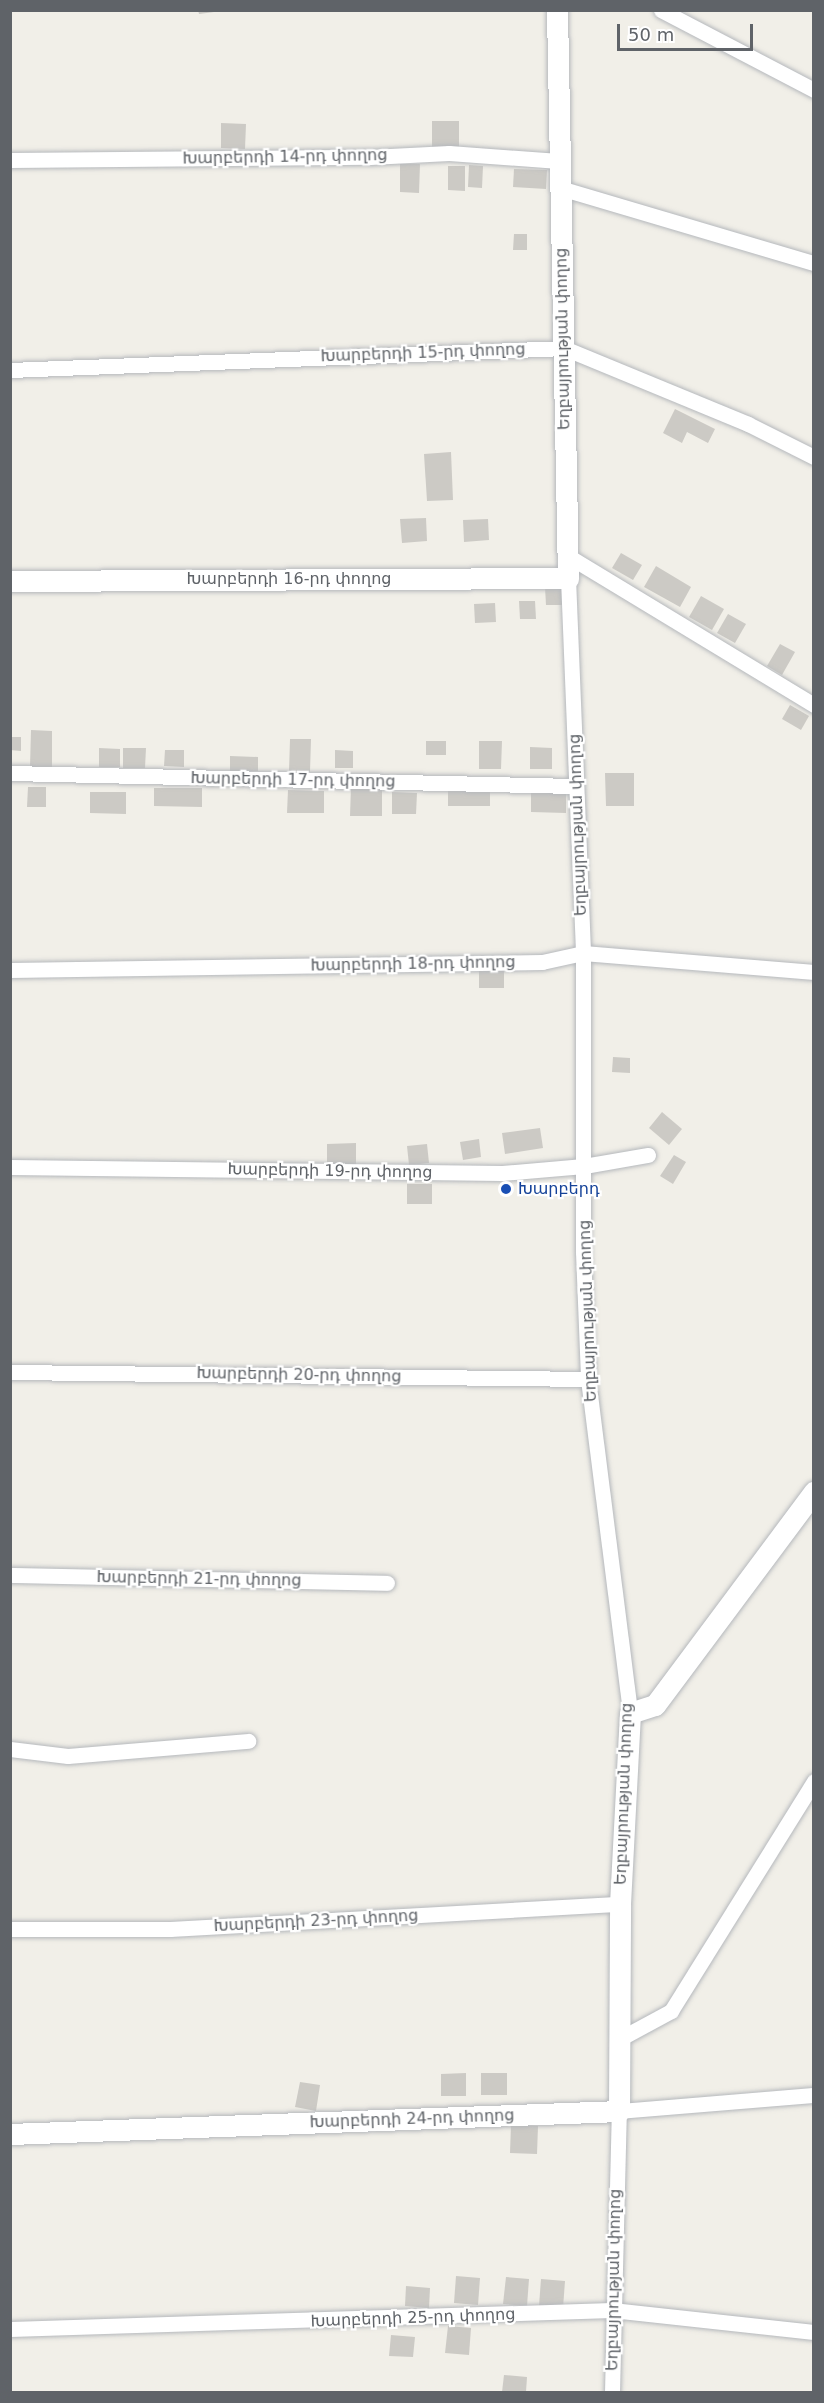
<!DOCTYPE html>
<html>
<head>
<meta charset="utf-8">
<style>
	body { margin:0 }
	#map { position:relative; width:824px; height:2403px; overflow:hidden; background:#f1efe8; font-family:"DejaVu Sans","Noto Sans Armenian",sans-serif }
	div>[style] { position:absolute }
	.building>* { inset:0; background:#cccac5 }
	.roads { filter:drop-shadow(0 0 2px #b5b8bc) drop-shadow(0 0 2px #b5b8bc) }
	.street>* { height:15px; margin:-7.5px; padding:0 7.5px; transform-origin:7.5px; border-radius:7.5px; background:#fff }
	.secondary>* { height:21px; margin:-10.5px; padding:0 10.5px; transform-origin:10.5px; border-radius:10.5px; background:#fff }
	.dots>* { width:16px; height:16px; translate:-50% -50%; box-sizing:border-box; border:3px solid #fff; border-radius:50% }
	span { translate:-50% -50%; white-space:nowrap; text-align:center; line-height:1.15; -webkit-text-stroke:4.5px #fff; paint-order:stroke }
	.street-label { font-size:16px; color:#5f6368 }
	.transit-label { font-size:16px; color:#164399 }
	.left { translate:0 -50%; text-align:left }
	.frame { position:absolute; inset:0; border:12px solid #5f6368; pointer-events:none }
	.scale { position:absolute; left:617px; top:24px; width:136px; height:27px; box-sizing:border-box; border:3px solid #5f6368; border-top:0; padding-left:8px; font-size:18px; line-height:21px; white-space:nowrap; color:#5f6368; -webkit-text-stroke:4px #fff; paint-order:stroke }
</style>
</head>
<body>
<div id="map">
	<div class="building">
		<i style="clip-path:polygon(198px 10px,214px 10px,214px 12px,199px 14px)"></i>
		<i style="clip-path:polygon(432px 121px,459px 121px,459px 147px,432px 148px)"></i>
		<i style="clip-path:polygon(221px 123px,246px 124px,245px 149px,221px 148px)"></i>
		<i style="clip-path:polygon(400px 164px,420px 164px,419px 193px,400px 192px)"></i>
		<i style="clip-path:polygon(469px 165px,483px 166px,482px 188px,468px 187px)"></i>
		<i style="clip-path:polygon(448px 166px,465px 166px,465px 191px,448px 190px)"></i>
		<i style="clip-path:polygon(514px 169px,547px 170px,546px 189px,513px 187px)"></i>
		<i style="clip-path:polygon(514px 234px,527px 234px,527px 250px,513px 250px)"></i>
		<i style="clip-path:polygon(675px 409px,715px 429px,708px 443px,687px 432px,682px 443px,663px 433px)"></i>
		<i style="clip-path:polygon(451px 452px,453px 500px,427px 501px,424px 454px)"></i>
		<i style="clip-path:polygon(426px 518px,427px 541px,402px 543px,400px 519px)"></i>
		<i style="clip-path:polygon(488px 519px,489px 540px,464px 542px,463px 520px)"></i>
		<i style="clip-path:polygon(621px 553px,642px 565px,633px 580px,612px 568px)"></i>
		<i style="clip-path:polygon(656px 566px,691px 587px,680px 607px,644px 587px)"></i>
		<i style="clip-path:polygon(562px 586px,563px 605px,546px 605px,545px 587px)"></i>
		<i style="clip-path:polygon(701px 596px,724px 609px,712px 630px,689px 617px)"></i>
		<i style="clip-path:polygon(519px 601px,535px 601px,536px 619px,520px 619px)"></i>
		<i style="clip-path:polygon(495px 603px,496px 622px,475px 623px,474px 604px)"></i>
		<i style="clip-path:polygon(728px 614px,746px 624px,735px 643px,717px 633px)"></i>
		<i style="clip-path:polygon(780px 644px,795px 652px,782px 675px,767px 666px)"></i>
		<i style="clip-path:polygon(790px 705px,809px 716px,801px 730px,782px 719px)"></i>
		<i style="clip-path:polygon(31px 730px,52px 731px,52px 767px,30px 767px)"></i>
		<i style="clip-path:polygon(10px 737px,21px 737px,21px 751px,10px 750px)"></i>
		<i style="clip-path:polygon(290px 739px,311px 739px,310px 772px,289px 771px)"></i>
		<i style="clip-path:polygon(426px 741px,446px 741px,446px 755px,426px 755px)"></i>
		<i style="clip-path:polygon(479px 741px,502px 741px,501px 769px,479px 769px)"></i>
		<i style="clip-path:polygon(530px 747px,552px 748px,552px 769px,530px 769px)"></i>
		<i style="clip-path:polygon(99px 748px,120px 749px,120px 767px,99px 767px)"></i>
		<i style="clip-path:polygon(123px 748px,146px 748px,145px 768px,123px 768px)"></i>
		<i style="clip-path:polygon(165px 750px,184px 750px,184px 767px,164px 766px)"></i>
		<i style="clip-path:polygon(335px 750px,353px 751px,353px 768px,335px 768px)"></i>
		<i style="clip-path:polygon(230px 756px,258px 757px,258px 771px,230px 771px)"></i>
		<i style="clip-path:polygon(605px 773px,634px 773px,634px 806px,606px 806px)"></i>
		<i style="clip-path:polygon(28px 787px,46px 787px,46px 807px,27px 807px)"></i>
		<i style="clip-path:polygon(351px 787px,382px 788px,382px 816px,350px 816px)"></i>
		<i style="clip-path:polygon(154px 788px,202px 788px,202px 807px,154px 806px)"></i>
		<i style="clip-path:polygon(448px 788px,490px 789px,490px 806px,448px 806px)"></i>
		<i style="clip-path:polygon(288px 790px,324px 791px,324px 813px,287px 813px)"></i>
		<i style="clip-path:polygon(531px 791px,566px 792px,566px 813px,531px 812px)"></i>
		<i style="clip-path:polygon(90px 792px,126px 792px,126px 814px,90px 813px)"></i>
		<i style="clip-path:polygon(392px 792px,417px 793px,416px 814px,392px 814px)"></i>
		<i style="clip-path:polygon(479px 967px,504px 968px,504px 988px,479px 988px)"></i>
		<i style="clip-path:polygon(613px 1057px,630px 1058px,630px 1073px,612px 1072px)"></i>
		<i style="clip-path:polygon(662px 1112px,682px 1129px,669px 1145px,649px 1128px)"></i>
		<i style="clip-path:polygon(540px 1128px,543px 1148px,505px 1154px,502px 1133px)"></i>
		<i style="clip-path:polygon(479px 1139px,481px 1157px,463px 1160px,460px 1142px)"></i>
		<i style="clip-path:polygon(356px 1143px,356px 1166px,327px 1167px,327px 1144px)"></i>
		<i style="clip-path:polygon(427px 1144px,429px 1163px,409px 1165px,407px 1146px)"></i>
		<i style="clip-path:polygon(674px 1155px,686px 1162px,673px 1184px,660px 1176px)"></i>
		<i style="clip-path:polygon(407px 1184px,432px 1184px,432px 1204px,407px 1204px)"></i>
		<i style="clip-path:polygon(466px 2073px,466px 2096px,441px 2096px,441px 2074px)"></i>
		<i style="clip-path:polygon(481px 2073px,507px 2073px,507px 2095px,481px 2095px)"></i>
		<i style="clip-path:polygon(300px 2082px,320px 2085px,316px 2111px,295px 2107px)"></i>
		<i style="clip-path:polygon(511px 2125px,538px 2126px,537px 2154px,510px 2153px)"></i>
		<i style="clip-path:polygon(456px 2276px,480px 2278px,478px 2305px,454px 2303px)"></i>
		<i style="clip-path:polygon(506px 2277px,529px 2279px,527px 2306px,503px 2304px)"></i>
		<i style="clip-path:polygon(541px 2279px,565px 2281px,563px 2308px,539px 2306px)"></i>
		<i style="clip-path:polygon(406px 2286px,430px 2288px,429px 2308px,405px 2306px)"></i>
		<i style="clip-path:polygon(448px 2326px,471px 2328px,469px 2355px,445px 2353px)"></i>
		<i style="clip-path:polygon(391px 2335px,415px 2337px,413px 2357px,389px 2356px)"></i>
		<i style="clip-path:polygon(504px 2375px,527px 2377px,526px 2392px,502px 2392px)"></i>
	</div>
	<div class="roads">
		<div class="street">
			<i style="left:661px;top:10px;width:173px;rotate:27.6deg"></i>
			<i style="left:10px;top:160px;width:360px;rotate:-0.5deg"></i>
			<i style="left:370px;top:157px;width:79px;rotate:-2.9deg"></i>
			<i style="left:449px;top:153px;width:110px;rotate:4.2deg"></i>
			<i style="left:560px;top:188px;width:265px;rotate:16.5deg"></i>
			<i style="left:10px;top:370px;width:554px;rotate:-2.27deg"></i>
			<i style="left:564px;top:348px;width:199px;rotate:22.4deg"></i>
			<i style="left:748px;top:424px;width:74px;rotate:26.6deg"></i>
			<i style="left:568px;top:556px;width:288px;rotate:31.2deg"></i>
			<i style="left:568px;top:578px;width:375px;rotate:87.7deg"></i>
			<i style="left:583px;top:953px;width:299px;rotate:90deg"></i>
			<i style="left:583px;top:1252px;width:127px;rotate:87.7deg"></i>
			<i style="left:588px;top:1379px;width:337px;rotate:82.8deg"></i>
			<i style="left:10px;top:773px;width:565px;rotate:1.32deg"></i>
			<i style="left:10px;top:970px;width:532px;rotate:-0.86deg"></i>
			<i style="left:542px;top:962px;width:42px;rotate:-12.4deg"></i>
			<i style="left:583px;top:953px;width:232px;rotate:4.7deg"></i>
			<i style="left:10px;top:1167px;width:492px;rotate:0.7deg"></i>
			<i style="left:502px;top:1173px;width:82px;rotate:-4.9deg"></i>
			<i style="left:584px;top:1166px;width:65px;rotate:-9.8deg"></i>
			<i style="left:10px;top:1372px;width:578px;rotate:0.69deg"></i>
			<i style="left:10px;top:1575px;width:377px;rotate:1.2deg"></i>
			<i style="left:10px;top:1749px;width:58px;rotate:6.9deg"></i>
			<i style="left:68px;top:1756px;width:181px;rotate:-4.8deg"></i>
			<i style="left:10px;top:1929px;width:160px"></i>
			<i style="left:170px;top:1929px;width:451px;rotate:-3.2deg"></i>
			<i style="left:621px;top:2038px;width:57px;rotate:-28.4deg"></i>
			<i style="left:671px;top:2011px;width:271px;rotate:-58.1deg"></i>
			<i style="left:10px;top:2329px;width:602px;rotate:-1.81deg"></i>
			<i style="left:612px;top:2310px;width:203px;rotate:6.2deg"></i>
			<i style="left:612px;top:2392px;width:281px;rotate:-88.6deg"></i>
			<i style="left:619px;top:2111px;width:196px;rotate:-4.7deg"></i>
		</div>
		<div class="secondary">
			<i style="left:10px;top:581px;width:558px;rotate:-0.31deg"></i>
			<i style="left:568px;top:578px;width:568px;rotate:-91.11deg"></i>
			<i style="left:10px;top:2134px;width:609px;rotate:-2.16deg"></i>
			<i style="left:619px;top:2111px;width:207px;rotate:-89.7deg"></i>
			<i style="left:620px;top:1904px;width:191px;rotate:-87deg"></i>
			<i style="left:630px;top:1713px;width:26px;rotate:-18deg"></i>
			<i style="left:655px;top:1705px;width:266px;rotate:-53.3deg"></i>
		</div>
	</div>
	<div class="dots">
		<i style="left:506px;top:1189px;background:#1a4fb4"></i>
	</div>
	<div class="street-label">
		<span style="left:285px;top:157px;rotate:-1deg">Խարբերդի 14-րդ փողոց</span>
		<span style="left:563px;top:339px;rotate:-91deg">Եղբայրության փողոց</span>
		<span style="left:423px;top:353px;rotate:-2deg">Խարբերդի 15-րդ փողոց</span>
		<span style="left:289px;top:579px">Խարբերդի 16-րդ փողոց</span>
		<span style="left:293px;top:780px;rotate:1deg">Խարբերդի 17-րդ փողոց</span>
		<span style="left:578px;top:825px;rotate:-92deg">Եղբայրության փողոց</span>
		<span style="left:413px;top:964px;rotate:-1deg">Խարբերդի 18-րդ փողոց</span>
		<span style="left:330px;top:1171px;rotate:1deg">Խարբերդի 19-րդ փողոց</span>
		<span style="left:588px;top:1311px;rotate:-92deg">Եղբայրության փողոց</span>
		<span style="left:299px;top:1375px;rotate:1deg">Խարբերդի 20-րդ փողոց</span>
		<span style="left:199px;top:1579px;rotate:1deg">Խարբերդի 21-րդ փողոց</span>
		<span style="left:624px;top:1794px;rotate:-88deg">Եղբայրության փողոց</span>
		<span style="left:316px;top:1921px;rotate:-3deg">Խարբերդի 23-րդ փողոց</span>
		<span style="left:412px;top:2119px;rotate:-2deg">Խարբերդի 24-րդ փողոց</span>
		<span style="left:614px;top:2280px;rotate:-89deg">Եղբայրության փողոց</span>
		<span style="left:413px;top:2318px;rotate:-2deg">Խարբերդի 25-րդ փողոց</span>
	</div>
	<div class="transit-label">
		<span class="left" style="left:518px;top:1189px">Խարբերդ</span>
	</div>
	<div class="frame"></div>
	<div class="scale">50 m</div>
</div>
</body>
</html>
